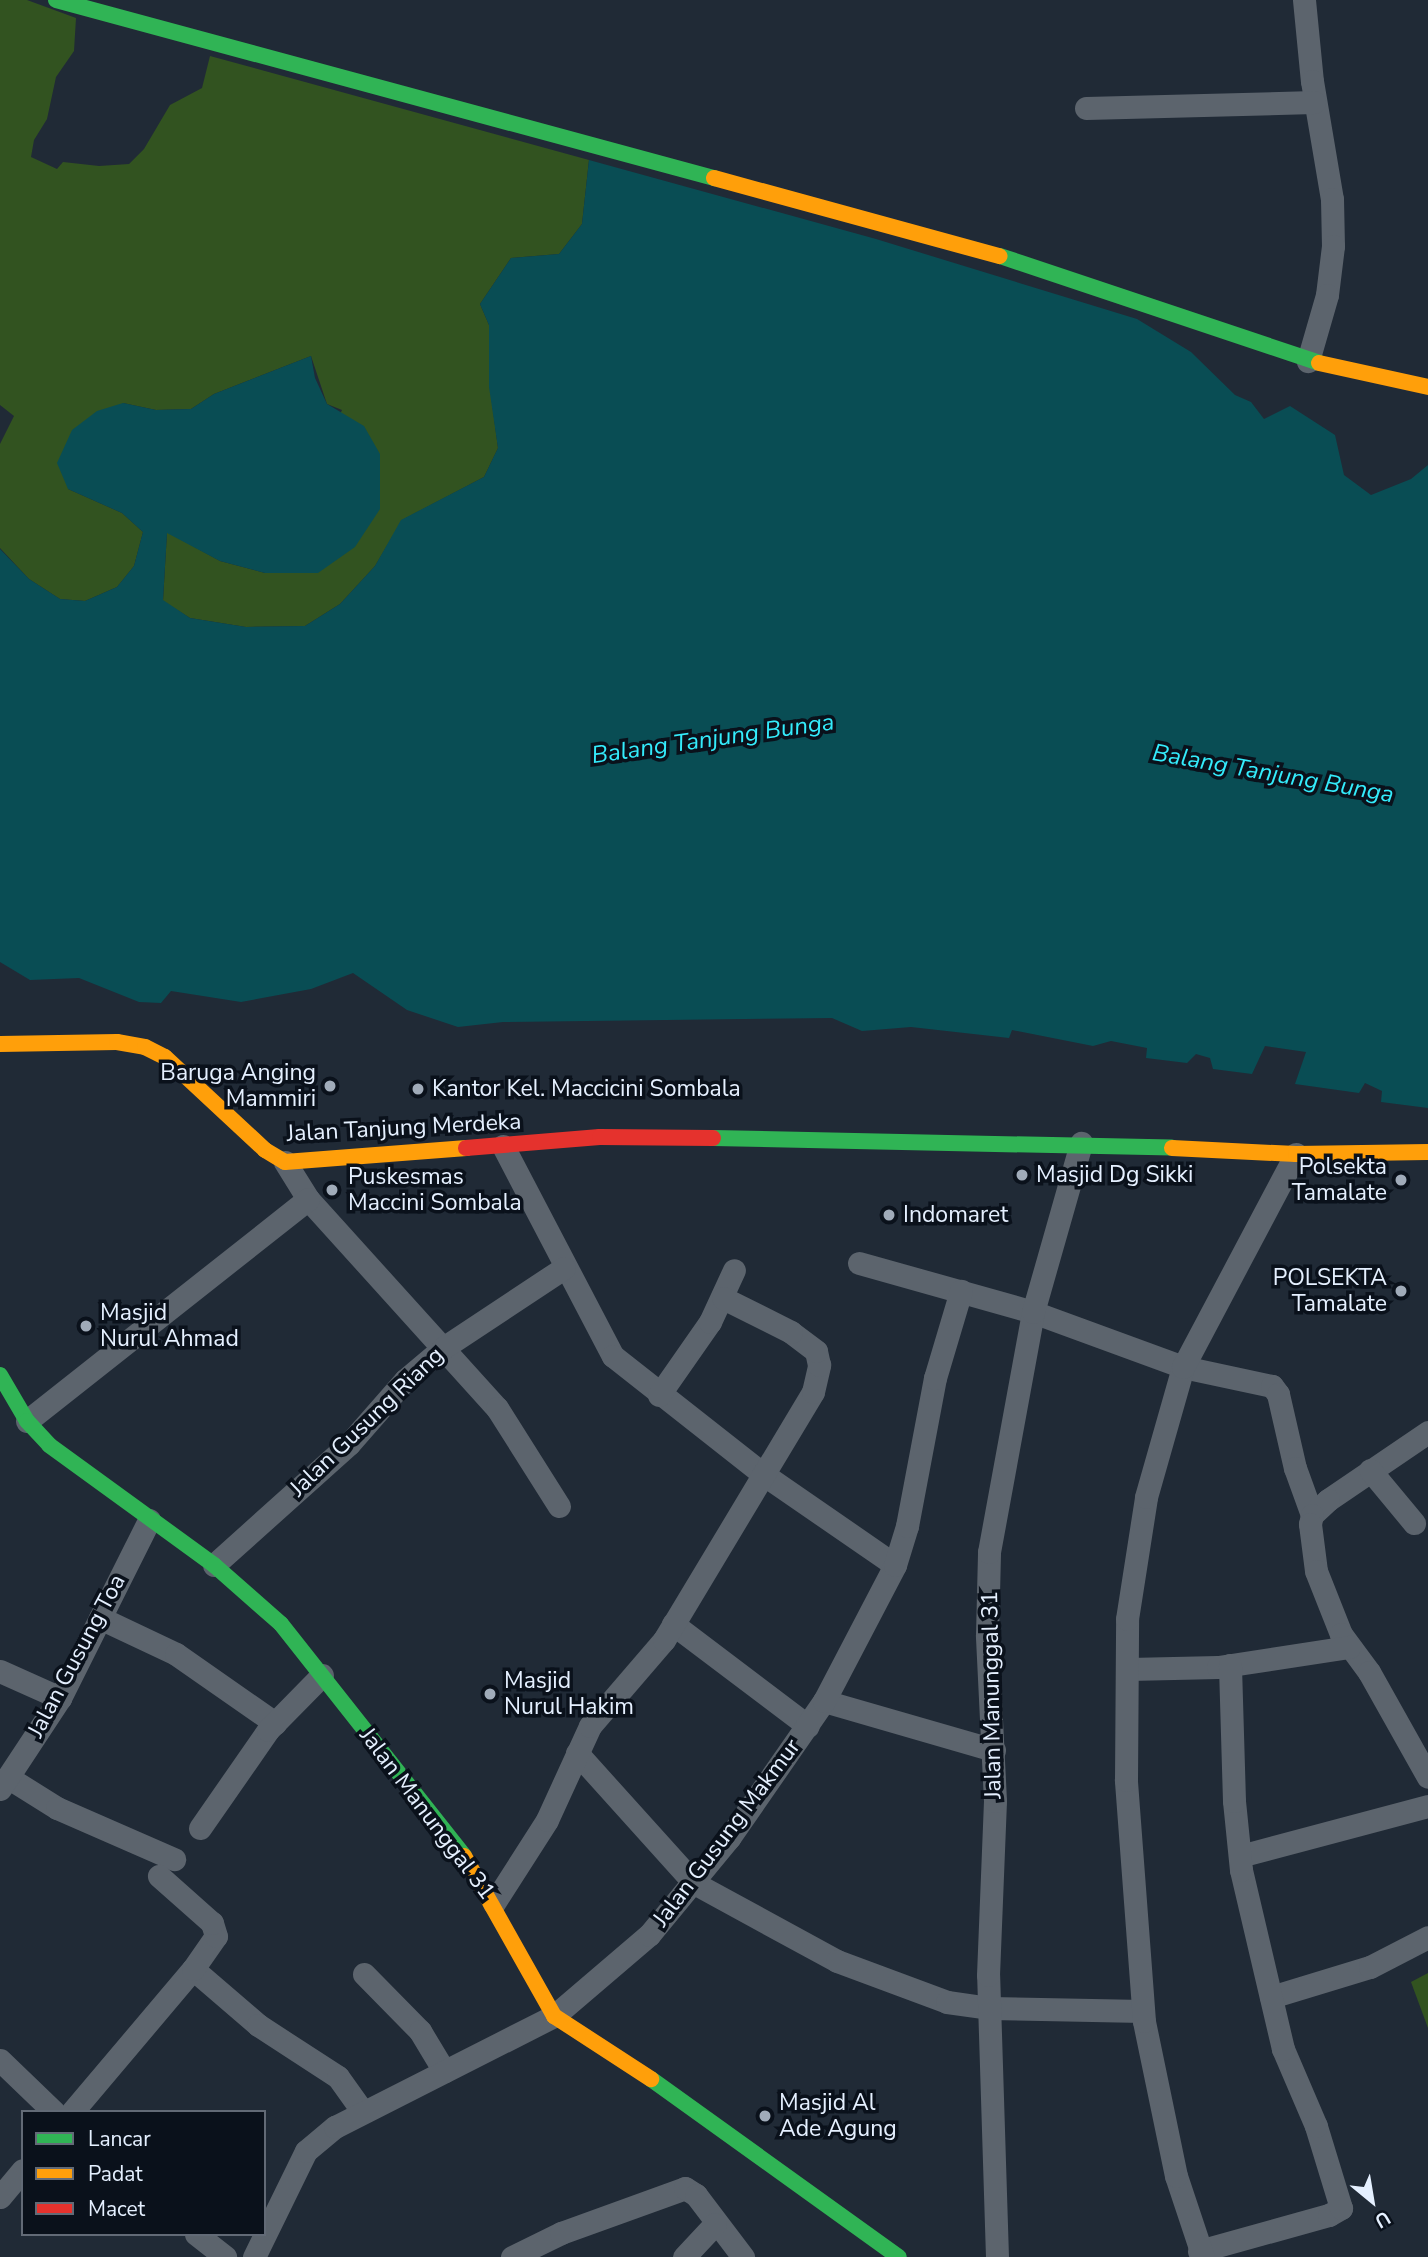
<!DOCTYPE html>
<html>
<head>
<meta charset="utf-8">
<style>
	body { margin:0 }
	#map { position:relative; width:1428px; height:2257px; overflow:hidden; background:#202a36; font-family:"Nunito Sans",sans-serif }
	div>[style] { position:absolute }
	.green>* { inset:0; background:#325320 }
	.water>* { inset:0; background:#094d54 }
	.street>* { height:23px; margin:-11.5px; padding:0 11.5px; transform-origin:11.5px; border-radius:11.5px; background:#5c646d }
	.fast>* { height:16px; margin:-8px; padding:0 8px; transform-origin:8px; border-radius:8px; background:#30b455 }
	.slow>* { height:16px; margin:-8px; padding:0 8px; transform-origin:8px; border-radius:8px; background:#ff9f0a }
	.jam>* { height:16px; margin:-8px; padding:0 8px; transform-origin:8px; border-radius:8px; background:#e5322d }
	.dots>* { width:19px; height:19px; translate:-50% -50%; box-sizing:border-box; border:4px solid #0a111b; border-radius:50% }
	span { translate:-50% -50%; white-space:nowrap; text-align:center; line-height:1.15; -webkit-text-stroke:7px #0a111b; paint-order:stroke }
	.poi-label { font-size:23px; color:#e5f0ff }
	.right { translate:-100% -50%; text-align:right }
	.left { translate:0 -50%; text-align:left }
	.street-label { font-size:23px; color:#e5f0ff }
	.water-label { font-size:24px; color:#34ecfc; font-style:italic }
	.legend { position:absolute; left:21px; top:2110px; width:245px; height:126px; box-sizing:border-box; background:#0a111b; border:2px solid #626a76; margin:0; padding:9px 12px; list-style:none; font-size:21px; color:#e5f0ff }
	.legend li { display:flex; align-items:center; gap:14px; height:35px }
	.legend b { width:35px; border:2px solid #626a76 }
	.north { position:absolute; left:1337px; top:2166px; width:70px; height:70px; -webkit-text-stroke:5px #0a111b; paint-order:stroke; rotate:150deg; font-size:19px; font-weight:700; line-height:28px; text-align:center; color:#e5f0ff }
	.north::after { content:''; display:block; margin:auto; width:24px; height:32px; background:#e5f0ff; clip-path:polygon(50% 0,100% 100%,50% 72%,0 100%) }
</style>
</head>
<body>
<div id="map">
	<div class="green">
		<i style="clip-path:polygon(0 0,27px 0,76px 18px,74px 51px,56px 77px,47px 119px,34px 140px,31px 157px,57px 169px,63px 162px,99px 166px,129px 164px,144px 149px,170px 105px,202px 88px,210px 56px,589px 160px,582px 224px,559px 254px,511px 258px,480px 304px,489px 325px,490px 388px,498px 448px,484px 477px,402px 520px,375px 566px,340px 604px,305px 626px,246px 627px,190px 618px,163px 601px,167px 532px,220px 561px,265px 573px,342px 410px,327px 404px,311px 356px,214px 394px,191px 409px,156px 410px,123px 403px,68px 489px,122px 513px,143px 532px,134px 566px,117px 587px,85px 601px,60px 599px,29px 579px,0 548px,0 444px,14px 416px,0 405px)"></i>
		<i style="clip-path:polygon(1428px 1973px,1428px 2028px,1411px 1982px)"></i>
	</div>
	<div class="water">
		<i style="clip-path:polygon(589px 160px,876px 239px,1137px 319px,1191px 352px,1235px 395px,1251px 402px,1264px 419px,1290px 406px,1335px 435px,1344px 475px,1371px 495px,1411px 479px,1428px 465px,1428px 1108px,1381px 1102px,1382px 1091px,1365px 1083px,1359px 1093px,1295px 1084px,1306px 1052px,1265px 1046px,1252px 1074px,1213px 1069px,1210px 1058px,1196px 1054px,1187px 1063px,1146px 1058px,1147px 1048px,1111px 1041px,1093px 1046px,1012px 1030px,1009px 1038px,911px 1027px,862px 1031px,832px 1018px,503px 1022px,458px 1027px,407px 1010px,353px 973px,311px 989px,241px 1002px,171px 991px,161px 1003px,139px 1002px,79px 978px,30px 980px,0 962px,0 549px,29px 579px,60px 599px,85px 601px,117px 587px,134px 566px,143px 532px,122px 513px,68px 489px,57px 463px,72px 430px,97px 411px,123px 403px,156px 410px,191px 409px,214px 394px,311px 356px,315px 378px,327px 404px,364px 426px,380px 454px,380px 509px,355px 547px,318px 573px,265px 573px,220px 561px,167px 533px,163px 600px,190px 618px,246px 627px,305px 626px,340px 604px,375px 566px,401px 520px,484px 477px,498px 448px,489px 387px,489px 325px,480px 304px,511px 258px,559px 254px,582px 224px)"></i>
	</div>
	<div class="street">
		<i style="left:1304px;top:0;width:81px;rotate:84.4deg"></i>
		<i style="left:1312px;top:81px;width:120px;rotate:80.4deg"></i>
		<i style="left:1332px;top:199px;width:47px;rotate:88.8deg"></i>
		<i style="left:1333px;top:246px;width:49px;rotate:97deg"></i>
		<i style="left:1327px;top:295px;width:69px;rotate:106.1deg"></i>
		<i style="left:1086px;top:108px;width:228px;rotate:-1.5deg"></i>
		<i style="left:503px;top:1146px;width:237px;rotate:62.4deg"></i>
		<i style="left:613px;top:1356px;width:191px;rotate:38.2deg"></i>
		<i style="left:763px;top:1474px;width:160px;rotate:34.6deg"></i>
		<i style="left:285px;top:1162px;width:44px;rotate:58.1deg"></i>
		<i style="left:308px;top:1199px;width:282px;rotate:47.9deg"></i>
		<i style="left:497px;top:1408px;width:116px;rotate:57.7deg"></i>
		<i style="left:859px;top:1263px;width:181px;rotate:15.7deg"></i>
		<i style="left:1033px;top:1312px;width:160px;rotate:20.1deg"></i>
		<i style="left:1183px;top:1367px;width:91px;rotate:12.1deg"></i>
		<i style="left:1272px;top:1386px;width:10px;rotate:53deg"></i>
		<i style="left:1278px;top:1394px;width:76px;rotate:77.1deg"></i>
		<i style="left:1295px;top:1468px;width:50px;rotate:70.1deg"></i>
		<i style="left:659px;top:1395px;width:89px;rotate:-55.1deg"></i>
		<i style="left:710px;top:1322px;width:57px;rotate:-65.2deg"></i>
		<i style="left:27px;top:1421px;width:358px;rotate:-38.3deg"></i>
		<i style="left:1428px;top:1432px;width:121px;rotate:145.8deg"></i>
		<i style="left:1328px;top:1500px;width:22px;rotate:137deg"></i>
		<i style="left:1312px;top:1515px;width:9px;rotate:103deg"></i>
		<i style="left:1310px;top:1524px;width:47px;rotate:82.7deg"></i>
		<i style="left:1316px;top:1571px;width:68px;rotate:68.4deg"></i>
		<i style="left:1341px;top:1634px;width:47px;rotate:53.6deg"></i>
		<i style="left:1369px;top:1672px;width:120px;rotate:60.7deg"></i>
		<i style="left:1370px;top:1470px;width:69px;rotate:50.3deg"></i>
		<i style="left:214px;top:1565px;width:181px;rotate:-41.9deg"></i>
		<i style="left:349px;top:1444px;width:85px;rotate:-48.8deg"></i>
		<i style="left:405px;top:1380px;width:50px;rotate:-40.1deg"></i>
		<i style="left:443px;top:1348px;width:145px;rotate:-33.5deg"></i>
		<i style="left:100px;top:1618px;width:84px;rotate:25.3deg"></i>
		<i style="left:176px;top:1654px;width:121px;rotate:34.9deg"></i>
		<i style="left:673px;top:1624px;width:169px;rotate:37.1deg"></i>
		<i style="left:1129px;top:1669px;width:89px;rotate:-1.3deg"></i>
		<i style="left:1218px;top:1667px;width:133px;rotate:-8.7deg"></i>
		<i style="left:0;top:1671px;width:66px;rotate:24.2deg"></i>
		<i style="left:824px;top:1701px;width:177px;rotate:16.1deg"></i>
		<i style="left:577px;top:1753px;width:175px;rotate:48deg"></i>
		<i style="left:694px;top:1883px;width:163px;rotate:28.6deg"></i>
		<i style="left:837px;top:1961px;width:117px;rotate:20.4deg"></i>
		<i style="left:947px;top:2002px;width:42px;rotate:8.1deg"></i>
		<i style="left:989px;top:2008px;width:154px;rotate:1.1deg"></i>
		<i style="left:9px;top:1778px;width:57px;rotate:32deg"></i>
		<i style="left:57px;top:1808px;width:128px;rotate:23.6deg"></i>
		<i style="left:0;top:1789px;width:109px;rotate:-56.6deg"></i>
		<i style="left:60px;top:1698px;width:199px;rotate:-63.4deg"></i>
		<i style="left:200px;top:1828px;width:119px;rotate:-55.2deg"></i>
		<i style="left:268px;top:1730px;width:77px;rotate:-45.5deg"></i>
		<i style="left:1240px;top:1856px;width:195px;rotate:-14.9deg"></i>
		<i style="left:494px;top:1903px;width:98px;rotate:-57.4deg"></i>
		<i style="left:547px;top:1820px;width:103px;rotate:-65.4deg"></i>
		<i style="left:590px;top:1726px;width:113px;rotate:-49.3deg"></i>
		<i style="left:664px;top:1640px;width:289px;rotate:-59deg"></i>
		<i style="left:813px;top:1392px;width:28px;rotate:-77deg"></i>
		<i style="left:819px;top:1365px;width:14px;rotate:-102deg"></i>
		<i style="left:816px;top:1351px;width:31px;rotate:-143deg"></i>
		<i style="left:791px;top:1332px;width:76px;rotate:-153.4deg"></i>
		<i style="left:193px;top:1969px;width:86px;rotate:40.7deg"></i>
		<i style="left:258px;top:2025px;width:95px;rotate:33deg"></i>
		<i style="left:338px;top:2077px;width:43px;rotate:54.5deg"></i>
		<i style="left:364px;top:1974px;width:80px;rotate:45.5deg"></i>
		<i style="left:420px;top:2031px;width:47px;rotate:59deg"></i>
		<i style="left:1271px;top:1997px;width:103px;rotate:-16.9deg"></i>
		<i style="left:1370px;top:1967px;width:65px;rotate:-27.3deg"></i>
		<i style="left:0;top:2060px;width:75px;rotate:43.9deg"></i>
		<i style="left:72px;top:2112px;width:187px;rotate:-49.8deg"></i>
		<i style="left:193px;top:1969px;width:40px;rotate:-55.1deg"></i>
		<i style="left:216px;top:1936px;width:14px;rotate:-107deg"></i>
		<i style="left:212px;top:1923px;width:71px;rotate:-138.4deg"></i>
		<i style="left:0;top:2197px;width:35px;rotate:-50deg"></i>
		<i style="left:196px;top:2234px;width:37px;rotate:38deg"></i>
		<i style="left:1199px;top:2251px;width:135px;rotate:-15.5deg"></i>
		<i style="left:1329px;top:2215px;width:14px;rotate:-30deg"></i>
		<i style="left:1341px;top:2208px;width:86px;rotate:-107deg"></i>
		<i style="left:1316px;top:2126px;width:84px;rotate:-113.2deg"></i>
		<i style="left:1283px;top:2049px;width:184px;rotate:-103.2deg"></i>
		<i style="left:1241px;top:1870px;width:69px;rotate:-95.8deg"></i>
		<i style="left:1234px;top:1801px;width:136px;rotate:-91.7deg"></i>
		<i style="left:254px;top:2257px;width:118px;rotate:-63.9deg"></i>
		<i style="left:306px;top:2151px;width:38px;rotate:-40deg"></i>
		<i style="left:335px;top:2127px;width:246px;rotate:-26.9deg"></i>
		<i style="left:554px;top:2016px;width:125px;rotate:-40.5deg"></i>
		<i style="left:649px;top:1935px;width:126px;rotate:-50.5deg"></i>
		<i style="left:729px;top:1838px;width:167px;rotate:-55.3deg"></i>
		<i style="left:824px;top:1701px;width:153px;rotate:-62.4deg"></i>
		<i style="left:895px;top:1565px;width:41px;rotate:-72.9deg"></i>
		<i style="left:907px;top:1526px;width:151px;rotate:-79.3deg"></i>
		<i style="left:935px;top:1378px;width:91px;rotate:-73.4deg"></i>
		<i style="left:512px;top:2257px;width:55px;rotate:-26.1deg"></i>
		<i style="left:561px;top:2233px;width:132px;rotate:-19.9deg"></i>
		<i style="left:685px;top:2188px;width:13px;rotate:32deg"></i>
		<i style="left:696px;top:2195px;width:78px;rotate:52.8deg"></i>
		<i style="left:684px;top:2257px;width:45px;rotate:-46.8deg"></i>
		<i style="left:997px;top:2257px;width:282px;rotate:-91.8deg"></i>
		<i style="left:988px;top:1975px;width:174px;rotate:-87.7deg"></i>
		<i style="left:995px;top:1801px;width:166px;rotate:-92.8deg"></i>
		<i style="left:987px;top:1635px;width:83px;rotate:-88.6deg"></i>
		<i style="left:989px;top:1552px;width:244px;rotate:-79.6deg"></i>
		<i style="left:1033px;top:1312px;width:176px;rotate:-74.1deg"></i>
		<i style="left:1203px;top:2257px;width:85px;rotate:-108.4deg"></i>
		<i style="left:1176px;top:2176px;width:158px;rotate:-101.7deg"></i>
		<i style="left:1144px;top:2021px;width:242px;rotate:-94.3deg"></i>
		<i style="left:1126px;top:1780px;width:161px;rotate:-89.6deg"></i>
		<i style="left:1127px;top:1619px;width:123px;rotate:-81.1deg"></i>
		<i style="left:1146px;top:1497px;width:135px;rotate:-74.1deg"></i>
		<i style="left:1183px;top:1367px;width:241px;rotate:-62.1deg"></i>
	</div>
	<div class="fast">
		<i style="left:56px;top:0;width:682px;rotate:15.14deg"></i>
		<i style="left:1000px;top:256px;width:336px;rotate:18.5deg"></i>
		<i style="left:713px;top:1138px;width:459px;rotate:1.2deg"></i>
		<i style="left:0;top:1375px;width:53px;rotate:59.6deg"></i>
		<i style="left:27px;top:1421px;width:33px;rotate:47deg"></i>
		<i style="left:49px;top:1445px;width:204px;rotate:36deg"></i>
		<i style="left:214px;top:1565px;width:89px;rotate:41.4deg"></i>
		<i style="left:281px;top:1624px;width:295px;rotate:51.7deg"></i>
		<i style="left:651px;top:2079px;width:305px;rotate:35.7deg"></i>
	</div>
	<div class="slow">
		<i style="left:714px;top:178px;width:296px;rotate:15.3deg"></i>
		<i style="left:1319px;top:363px;width:112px;rotate:12.4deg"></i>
		<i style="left:0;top:1044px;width:117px;rotate:-1deg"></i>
		<i style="left:117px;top:1042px;width:28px;rotate:10deg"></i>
		<i style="left:145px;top:1047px;width:22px;rotate:27deg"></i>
		<i style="left:165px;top:1057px;width:137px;rotate:42.9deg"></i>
		<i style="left:265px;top:1150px;width:23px;rotate:31deg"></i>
		<i style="left:285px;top:1162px;width:182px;rotate:-4.4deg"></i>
		<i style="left:1172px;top:1148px;width:124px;rotate:2.8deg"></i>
		<i style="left:1296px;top:1154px;width:132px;rotate:-0.9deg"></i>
		<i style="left:464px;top:1856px;width:184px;rotate:60.6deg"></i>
		<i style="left:554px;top:2016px;width:116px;rotate:33deg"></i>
	</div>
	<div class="jam">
		<i style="left:466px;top:1148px;width:134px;rotate:-4.7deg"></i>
		<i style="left:600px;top:1137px;width:113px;rotate:0.5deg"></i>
	</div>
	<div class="dots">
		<i style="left:330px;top:1086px;background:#a0abb9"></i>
		<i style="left:418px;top:1089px;background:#a0abb9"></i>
		<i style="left:1022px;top:1175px;background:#a0abb9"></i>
		<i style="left:1401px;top:1180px;background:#a0abb9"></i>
		<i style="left:332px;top:1190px;background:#a0abb9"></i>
		<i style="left:889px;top:1215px;background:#a0abb9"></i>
		<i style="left:1401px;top:1291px;background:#a0abb9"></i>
		<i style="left:86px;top:1326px;background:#a0abb9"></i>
		<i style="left:490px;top:1694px;background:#a0abb9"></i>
		<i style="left:765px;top:2116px;background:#a0abb9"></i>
	</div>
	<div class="poi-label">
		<span class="right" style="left:316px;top:1086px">Baruga Anging<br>Mammiri</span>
		<span class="left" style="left:432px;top:1089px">Kantor Kel. Maccicini Sombala</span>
		<span class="right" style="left:1387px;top:1180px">Polsekta<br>Tamalate</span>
		<span class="left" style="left:1036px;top:1175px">Masjid Dg Sikki</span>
		<span class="left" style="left:348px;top:1190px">Puskesmas<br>Maccini Sombala</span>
		<span class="left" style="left:903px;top:1215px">Indomaret</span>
		<span class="right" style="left:1387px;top:1291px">POLSEKTA<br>Tamalate</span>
		<span class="left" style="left:100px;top:1326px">Masjid<br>Nurul Ahmad</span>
		<span class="left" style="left:504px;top:1694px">Masjid<br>Nurul Hakim</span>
		<span class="left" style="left:779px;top:2116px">Masjid Al<br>Ade Agung</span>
	</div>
	<div class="street-label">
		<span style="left:404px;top:1128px;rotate:-3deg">Jalan Tanjung Merdeka</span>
		<span style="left:367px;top:1422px;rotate:-44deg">Jalan Gusung Riang</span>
		<span style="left:77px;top:1656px;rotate:-62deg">Jalan Gusung Toa</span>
		<span style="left:992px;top:1695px;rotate:-91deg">Jalan Manunggal 31</span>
		<span style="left:427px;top:1814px;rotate:53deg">Jalan Manunggal 31</span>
		<span style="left:727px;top:1833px;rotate:-53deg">Jalan Gusung Makmur</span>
	</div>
	<div class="water-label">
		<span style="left:713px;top:739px;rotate:-8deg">Balang Tanjung Bunga</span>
		<span style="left:1273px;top:774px;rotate:10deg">Balang Tanjung Bunga</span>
	</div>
	<ul class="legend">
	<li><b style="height:9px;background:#30b455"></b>Lancar</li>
	<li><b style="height:9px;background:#ff9f0a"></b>Padat</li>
	<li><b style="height:9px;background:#e5322d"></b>Macet</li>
	</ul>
	<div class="north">U</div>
</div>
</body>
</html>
